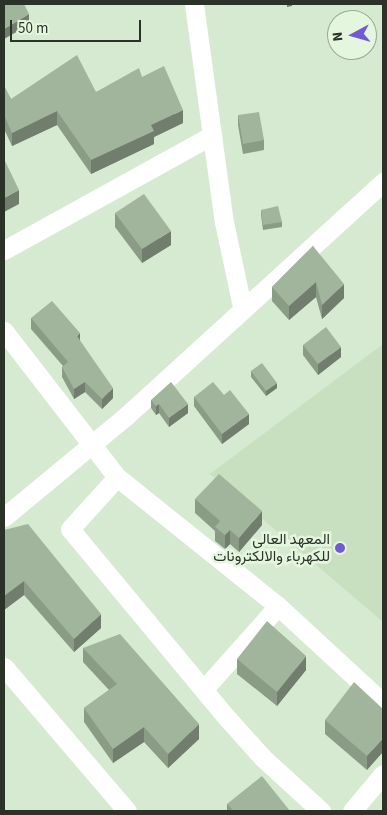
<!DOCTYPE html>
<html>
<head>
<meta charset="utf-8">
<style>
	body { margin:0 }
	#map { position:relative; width:387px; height:815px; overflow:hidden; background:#d6ead1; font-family:"Source Sans 3",Vazirmatn,sans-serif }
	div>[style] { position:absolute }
	.built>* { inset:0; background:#c8dfc0 }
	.minor>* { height:19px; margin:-9.5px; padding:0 9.5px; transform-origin:9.5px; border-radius:9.5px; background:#fff }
	.wall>* { inset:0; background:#8a9b86 }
	.shaded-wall>* { inset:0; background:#717e6d }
	.building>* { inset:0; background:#a1b49c }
	.dots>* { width:14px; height:14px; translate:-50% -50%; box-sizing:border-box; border:2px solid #e4f7de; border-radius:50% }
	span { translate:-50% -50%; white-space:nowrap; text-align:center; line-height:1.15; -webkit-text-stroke:5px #e4f7de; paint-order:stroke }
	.poi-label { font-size:15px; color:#2b3329 }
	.right { translate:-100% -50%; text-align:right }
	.frame { position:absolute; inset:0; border:5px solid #2b3329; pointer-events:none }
	.north { position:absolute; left:327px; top:10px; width:50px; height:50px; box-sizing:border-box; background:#e4f7de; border:1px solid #9aa996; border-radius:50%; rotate:264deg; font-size:14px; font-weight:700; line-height:20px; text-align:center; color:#2b3329 }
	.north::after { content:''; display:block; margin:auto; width:18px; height:22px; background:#735ad5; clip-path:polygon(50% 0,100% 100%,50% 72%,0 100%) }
	.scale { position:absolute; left:10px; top:20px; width:131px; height:22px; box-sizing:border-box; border:2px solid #2b3329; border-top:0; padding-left:6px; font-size:15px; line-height:18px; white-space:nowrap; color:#2b3329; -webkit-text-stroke:4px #e4f7de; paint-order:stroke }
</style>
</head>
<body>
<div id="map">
	<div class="built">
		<i style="clip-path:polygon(383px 344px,383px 622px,210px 474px)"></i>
	</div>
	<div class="minor">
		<i style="left:194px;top:4px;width:220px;rotate:82.2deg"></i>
		<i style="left:224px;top:222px;width:87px;rotate:78deg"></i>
		<i style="left:4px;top:250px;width:238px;rotate:-28.9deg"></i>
		<i style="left:4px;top:331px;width:185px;rotate:52.3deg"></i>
		<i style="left:117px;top:477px;width:206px;rotate:38.7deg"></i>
		<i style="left:278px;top:606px;width:143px;rotate:42.7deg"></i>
		<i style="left:117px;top:477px;width:70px;rotate:132.1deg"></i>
		<i style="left:70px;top:529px;width:247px;rotate:50.3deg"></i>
		<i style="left:228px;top:719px;width:52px;rotate:48.1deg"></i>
		<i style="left:263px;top:758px;width:79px;rotate:42.4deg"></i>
		<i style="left:4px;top:517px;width:158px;rotate:-39.6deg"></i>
		<i style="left:126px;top:416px;width:348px;rotate:-42.3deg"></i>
		<i style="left:4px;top:667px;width:189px;rotate:49.5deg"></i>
		<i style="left:204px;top:689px;width:111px;rotate:-48.3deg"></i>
		<i style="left:352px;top:811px;width:48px;rotate:-50deg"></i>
	</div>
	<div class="wall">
		<i style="clip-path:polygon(142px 77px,183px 123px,154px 137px,154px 144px,91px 174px,57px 125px,12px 146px,4px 129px,4px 86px,11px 99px,96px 92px)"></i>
		<i style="clip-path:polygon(238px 115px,264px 140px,264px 150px,243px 154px,238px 125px)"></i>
		<i style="clip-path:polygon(261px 210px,282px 222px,282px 227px,263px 230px,261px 215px)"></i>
		<i style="clip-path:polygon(115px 213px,171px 245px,142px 263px,115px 227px)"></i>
		<i style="clip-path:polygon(313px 246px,344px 298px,322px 319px,316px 297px,289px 320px,272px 301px,272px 287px)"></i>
		<i style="clip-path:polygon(31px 318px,80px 341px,113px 398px,102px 409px,85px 392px,74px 399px,62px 377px,62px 367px,63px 366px,31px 329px)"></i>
		<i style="clip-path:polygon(303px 345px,341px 357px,318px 375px,303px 355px)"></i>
		<i style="clip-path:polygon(251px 371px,277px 388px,266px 396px,251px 377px)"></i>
		<i style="clip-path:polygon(224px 395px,249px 424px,222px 444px,194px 406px,194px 397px)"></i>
		<i style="clip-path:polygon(151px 400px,188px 413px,169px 427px,159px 413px,156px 415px,151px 408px)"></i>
		<i style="clip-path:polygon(195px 499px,262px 525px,239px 552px,230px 544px,225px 549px,215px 541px,215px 531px,195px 513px)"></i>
		<i style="clip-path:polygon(4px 530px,101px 628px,74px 652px,24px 595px,4px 610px)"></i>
		<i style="clip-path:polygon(83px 648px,199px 739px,168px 768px,144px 742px,113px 763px,84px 722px,84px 708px,109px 690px,83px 662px)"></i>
		<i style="clip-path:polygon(237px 659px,306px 670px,277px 706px,237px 674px)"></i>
		<i style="clip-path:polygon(383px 709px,367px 770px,325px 734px,325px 720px)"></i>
		<i style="clip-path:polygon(227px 804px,290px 811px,227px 811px)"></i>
	</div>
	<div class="shaded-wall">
		<i style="clip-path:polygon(287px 4px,292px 4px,292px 6px,287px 7px)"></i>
		<i style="clip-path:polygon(29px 14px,29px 25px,4px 39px,4px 29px)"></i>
		<i style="clip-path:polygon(183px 110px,183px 123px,154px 137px,154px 144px,91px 174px,91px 160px,151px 125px)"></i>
		<i style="clip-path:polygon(57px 111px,57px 125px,12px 146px,12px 133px)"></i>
		<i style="clip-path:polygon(19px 190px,19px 204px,4px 212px,4px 198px)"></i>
		<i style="clip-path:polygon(171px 231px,171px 245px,142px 263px,142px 249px)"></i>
		<i style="clip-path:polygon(316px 282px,316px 297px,289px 320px,289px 306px)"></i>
		<i style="clip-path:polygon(344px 284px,344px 298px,322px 319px,322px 305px)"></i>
		<i style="clip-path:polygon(80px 333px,80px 343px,77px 336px)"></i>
		<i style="clip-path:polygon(341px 347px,341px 357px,318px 375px,318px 364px)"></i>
		<i style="clip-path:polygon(85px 382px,85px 392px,74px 399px,74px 389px)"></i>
		<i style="clip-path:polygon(277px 383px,277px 388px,266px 396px,266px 391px)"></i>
		<i style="clip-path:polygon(113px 388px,113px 398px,102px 409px,102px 399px)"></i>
		<i style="clip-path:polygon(159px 404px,159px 413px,156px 415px,156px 406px)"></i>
		<i style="clip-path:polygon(188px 404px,188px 413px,169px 427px,169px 418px)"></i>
		<i style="clip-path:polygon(249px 414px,249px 424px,222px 444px,222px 434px)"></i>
		<i style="clip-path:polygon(262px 511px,262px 525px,239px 552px,239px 538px)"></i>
		<i style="clip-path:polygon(230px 530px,230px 544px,225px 549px,225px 535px)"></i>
		<i style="clip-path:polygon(24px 581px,24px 595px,4px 610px,4px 596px)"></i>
		<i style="clip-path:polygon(101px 614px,101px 628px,74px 652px,74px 639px)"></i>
		<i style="clip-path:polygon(306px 656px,306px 670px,277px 706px,277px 692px)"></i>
		<i style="clip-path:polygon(199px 724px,199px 739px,168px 768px,168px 754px)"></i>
		<i style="clip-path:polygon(144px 727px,144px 742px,113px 763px,113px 749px)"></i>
		<i style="clip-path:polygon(383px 738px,383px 752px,367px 770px,367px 756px)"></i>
	</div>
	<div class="building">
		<i style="clip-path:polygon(4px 4px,24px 4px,29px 14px,4px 29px)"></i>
		<i style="clip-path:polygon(77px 55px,96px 92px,139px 68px,142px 77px,164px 66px,183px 110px,151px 125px,154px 131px,91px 160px,57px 111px,12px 133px,4px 115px,4px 86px,11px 99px)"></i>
		<i style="clip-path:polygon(259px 112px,264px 140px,243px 144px,238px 115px)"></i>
		<i style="clip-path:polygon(4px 159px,19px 190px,4px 198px)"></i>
		<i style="clip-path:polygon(144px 194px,171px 231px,142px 249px,115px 213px)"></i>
		<i style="clip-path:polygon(278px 206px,282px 222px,263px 225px,261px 210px)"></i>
		<i style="clip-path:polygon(313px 246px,344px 284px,322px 305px,316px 282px,289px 306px,272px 287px)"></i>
		<i style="clip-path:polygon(52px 301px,80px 333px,77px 336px,113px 388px,102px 399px,85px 382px,74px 389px,62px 367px,68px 362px,31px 318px)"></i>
		<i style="clip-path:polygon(326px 327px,341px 347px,318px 364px,303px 345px)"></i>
		<i style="clip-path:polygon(262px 363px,277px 383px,266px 391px,251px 371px)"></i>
		<i style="clip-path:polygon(171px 382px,188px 404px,169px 418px,159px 404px,156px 406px,151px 400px)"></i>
		<i style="clip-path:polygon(213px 382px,224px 395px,230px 390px,249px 414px,222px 434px,194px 397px)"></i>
		<i style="clip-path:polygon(219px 474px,262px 511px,239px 538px,230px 530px,225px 535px,215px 527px,220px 521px,195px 499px)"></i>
		<i style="clip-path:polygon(28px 524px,101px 614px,74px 639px,24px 581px,4px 596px,4px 530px)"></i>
		<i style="clip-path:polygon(267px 621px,306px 656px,277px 692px,237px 659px)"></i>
		<i style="clip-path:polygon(120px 634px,199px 724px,168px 754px,144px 727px,113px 749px,84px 708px,117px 684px,83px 648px)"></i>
		<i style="clip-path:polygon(354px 682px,383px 709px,383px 738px,367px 756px,325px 720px)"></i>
		<i style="clip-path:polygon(262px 776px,290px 811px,229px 811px,232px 809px,227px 804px)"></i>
	</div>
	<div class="dots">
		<i style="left:340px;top:548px;background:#735ad5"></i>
	</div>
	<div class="poi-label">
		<span class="right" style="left:330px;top:548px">المعهد العالي<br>للكهرباء والالكترونات</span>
	</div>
	<div class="frame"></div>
	<div class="north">N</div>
	<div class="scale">50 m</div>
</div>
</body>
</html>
